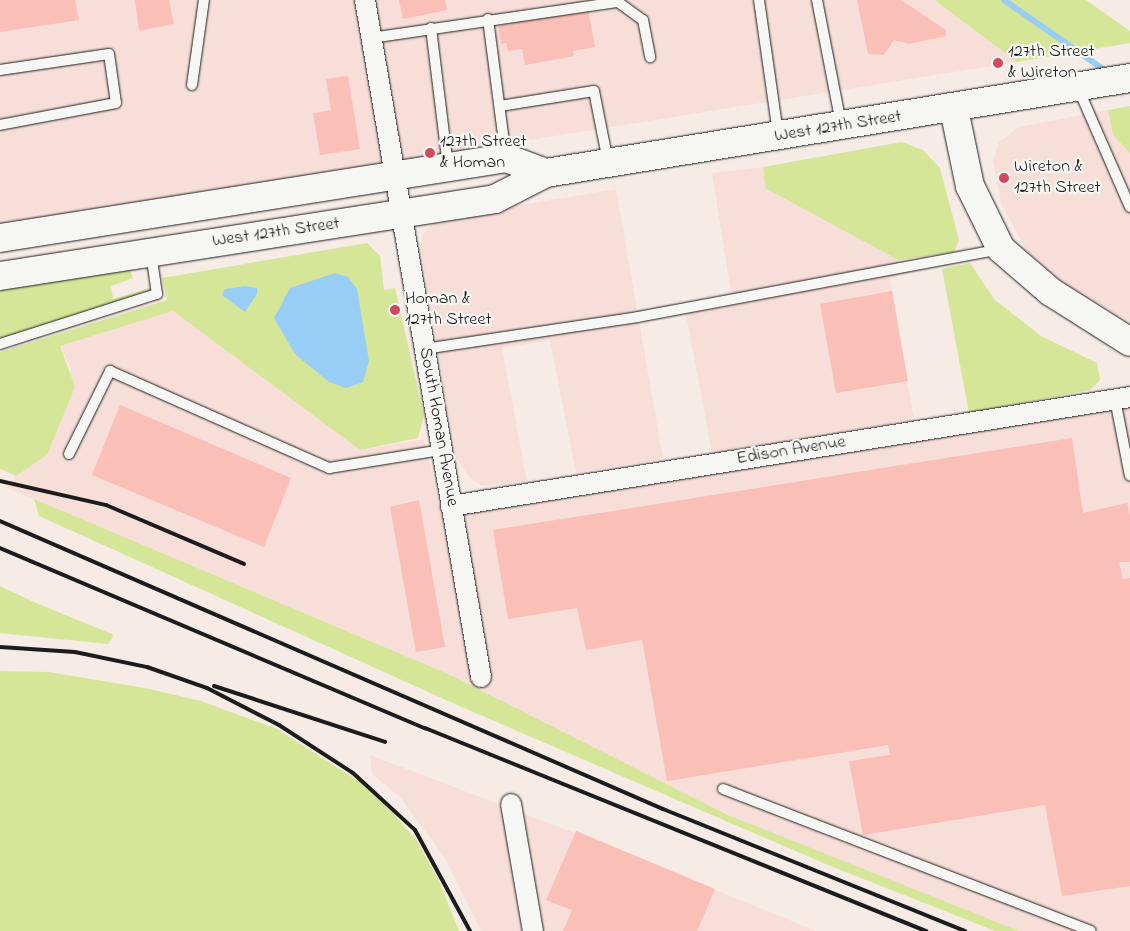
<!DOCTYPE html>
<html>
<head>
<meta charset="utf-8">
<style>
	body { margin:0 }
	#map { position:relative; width:1130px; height:931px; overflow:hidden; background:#f7ebe6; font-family:"Indie Flower",sans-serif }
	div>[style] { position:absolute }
	.built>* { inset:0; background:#f8ded8 }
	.green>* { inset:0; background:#d5e699 }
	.water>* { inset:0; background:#98cdf6 }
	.stream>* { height:6px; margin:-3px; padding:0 3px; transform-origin:3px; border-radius:3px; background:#98cdf6 }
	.building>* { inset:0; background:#fabfb6 }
	.roads { filter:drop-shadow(0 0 1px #1c1c1c) drop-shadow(0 0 1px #1c1c1c) }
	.lane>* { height:10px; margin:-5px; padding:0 5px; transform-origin:5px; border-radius:5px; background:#f6f6f2 }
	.street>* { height:20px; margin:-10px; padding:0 10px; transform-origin:10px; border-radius:10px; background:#f6f6f2 }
	.secondary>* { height:28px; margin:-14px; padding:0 14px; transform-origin:14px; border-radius:14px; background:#f6f6f2 }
	.rail>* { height:4px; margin:-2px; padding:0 2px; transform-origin:2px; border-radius:2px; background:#1c1c1c }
	.dots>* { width:14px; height:14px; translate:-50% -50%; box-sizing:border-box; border:2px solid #f6f6f2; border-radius:50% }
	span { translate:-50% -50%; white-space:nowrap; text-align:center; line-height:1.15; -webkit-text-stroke:4.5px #f6f6f2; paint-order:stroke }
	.poi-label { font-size:18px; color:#1c1c1c }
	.left { translate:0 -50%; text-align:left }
	.street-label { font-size:18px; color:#1c1c1c }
</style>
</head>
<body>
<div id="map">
	<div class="built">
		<i style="clip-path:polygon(0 0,933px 0,1017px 62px,0 225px)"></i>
		<i style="clip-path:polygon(1108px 110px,1113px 135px,1130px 153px,1130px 322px,1062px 283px,1026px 250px,1001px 203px,993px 161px,999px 142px,1019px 127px)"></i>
		<i style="clip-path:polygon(763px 167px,765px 188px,898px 260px,900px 275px,890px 279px,914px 420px,712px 453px,685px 309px,732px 299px,712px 173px)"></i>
		<i style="clip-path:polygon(616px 189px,663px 459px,576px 473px,550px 340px,502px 348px,527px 482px,482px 486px,470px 478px,456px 458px,420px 245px,423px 234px,437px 219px)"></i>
		<i style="clip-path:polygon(173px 311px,360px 450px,424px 439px,442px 518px,1130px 406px,1130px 931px,1019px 931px,824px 857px,656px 782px,448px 674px,7px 488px,16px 476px,47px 455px,71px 369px,60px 346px)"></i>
		<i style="clip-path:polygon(370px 755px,575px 833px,816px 931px,481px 931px,445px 858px,401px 798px,372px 774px)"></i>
	</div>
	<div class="green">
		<i style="clip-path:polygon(934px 0,1086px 0,1130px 31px,1130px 43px,1017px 62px)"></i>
		<i style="clip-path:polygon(1130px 106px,1130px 153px,1113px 135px,1108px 110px)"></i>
		<i style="clip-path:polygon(902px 142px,923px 150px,940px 168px,959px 240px,954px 252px,898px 260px,765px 188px,763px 167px)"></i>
		<i style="clip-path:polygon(367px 243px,380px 256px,384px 290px,395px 288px,424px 415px,418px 438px,360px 450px,173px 311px,60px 346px,75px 387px,47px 455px,16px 476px,0 469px,0 352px,167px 300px,162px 278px)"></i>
		<i style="clip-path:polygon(970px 263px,994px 299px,1041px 336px,1097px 363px,1100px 380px,1090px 390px,969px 413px,942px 269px)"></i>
		<i style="clip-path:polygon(129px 266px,133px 278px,111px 286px,113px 299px,150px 288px,150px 293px,0 339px,0 287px)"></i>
		<i style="clip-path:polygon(34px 499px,448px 674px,728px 815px,1019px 931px,995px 931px,828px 865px,457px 705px,39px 516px)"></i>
		<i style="clip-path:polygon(0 586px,34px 602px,114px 635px,108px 644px,0 633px)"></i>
		<i style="clip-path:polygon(0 671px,49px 672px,145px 688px,201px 701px,277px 729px,360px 782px,394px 814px,417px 841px,440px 883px,459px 931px,0 931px)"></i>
	</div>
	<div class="water">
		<i style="clip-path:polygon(335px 273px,348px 277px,357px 289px,369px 361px,363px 382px,346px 388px,329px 382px,295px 354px,274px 318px,290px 288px)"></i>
		<i style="clip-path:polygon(245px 286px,257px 288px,257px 294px,245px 312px,222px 295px,225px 289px)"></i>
	</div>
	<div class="stream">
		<i style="left:1004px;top:0;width:129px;rotate:34.9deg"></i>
	</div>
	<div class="building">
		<i style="clip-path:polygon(0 0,75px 0,79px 20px,0 32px)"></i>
		<i style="clip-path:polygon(135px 0,169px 0,174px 24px,139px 31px)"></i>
		<i style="clip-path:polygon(399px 0,445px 0,447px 10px,403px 19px)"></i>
		<i style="clip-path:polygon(857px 0,901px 0,946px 30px,946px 36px,909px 44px,894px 40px,884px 55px,868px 54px)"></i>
		<i style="clip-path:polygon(588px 9px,595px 47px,573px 51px,574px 56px,525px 65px,522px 49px,508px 51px,506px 43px,501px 44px,498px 26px)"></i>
		<i style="clip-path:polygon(348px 76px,360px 149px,320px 155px,313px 113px,331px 110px,326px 79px)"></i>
		<i style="clip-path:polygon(892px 291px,908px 381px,836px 393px,820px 304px)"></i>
		<i style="clip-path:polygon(120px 405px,291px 478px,264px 547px,92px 475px)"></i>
		<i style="clip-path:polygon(1072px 438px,1083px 513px,1127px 503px,1130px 516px,1130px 562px,1119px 562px,1123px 579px,1130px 578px,1130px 886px,1062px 896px,1045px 805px,863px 835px,849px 761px,890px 755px,888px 745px,667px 781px,642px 640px,586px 650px,577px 608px,508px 619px,493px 530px)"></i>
		<i style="clip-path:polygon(419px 500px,445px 647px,416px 652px,390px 507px)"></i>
		<i style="clip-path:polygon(576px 831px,715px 889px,697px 931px,563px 931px,572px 910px,546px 900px)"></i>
	</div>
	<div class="roads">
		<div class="lane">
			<i style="left:759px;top:0;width:135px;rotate:81.9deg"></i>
			<i style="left:817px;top:0;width:126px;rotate:79deg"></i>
			<i style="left:488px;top:19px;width:139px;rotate:82.6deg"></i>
			<i style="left:431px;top:28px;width:140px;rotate:83deg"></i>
			<i style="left:371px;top:38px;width:250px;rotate:-8.3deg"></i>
			<i style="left:618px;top:2px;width:31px;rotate:36deg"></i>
			<i style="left:643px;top:20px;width:38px;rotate:79deg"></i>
			<i style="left:0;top:70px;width:110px;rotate:-8.4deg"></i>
			<i style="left:109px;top:54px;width:49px;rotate:81.9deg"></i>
			<i style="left:116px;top:103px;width:118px;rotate:169.3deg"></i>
			<i style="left:192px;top:85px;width:86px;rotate:-82deg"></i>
			<i style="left:1078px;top:88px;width:130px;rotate:66.4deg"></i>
			<i style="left:500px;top:106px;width:95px;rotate:-9.1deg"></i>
			<i style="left:594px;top:91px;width:72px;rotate:78.8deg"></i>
			<i style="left:0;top:344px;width:165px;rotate:-17.7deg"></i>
			<i style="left:157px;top:294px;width:41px;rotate:-98.3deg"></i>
			<i style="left:424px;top:349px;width:216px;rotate:-8.5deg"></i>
			<i style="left:638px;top:317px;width:368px;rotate:-10.6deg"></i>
			<i style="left:1115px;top:399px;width:78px;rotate:79deg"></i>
			<i style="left:69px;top:454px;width:93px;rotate:-63.7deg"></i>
			<i style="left:110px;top:371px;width:240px;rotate:23.9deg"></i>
			<i style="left:329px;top:468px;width:113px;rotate:-9.1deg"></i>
			<i style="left:723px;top:789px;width:394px;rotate:21.1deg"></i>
		</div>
		<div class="street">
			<i style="left:365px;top:0;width:687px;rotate:80.28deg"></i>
			<i style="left:451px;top:506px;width:688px;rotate:-9.12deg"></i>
			<i style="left:511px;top:804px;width:129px;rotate:80.2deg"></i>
		</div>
		<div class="secondary">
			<i style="left:954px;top:109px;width:79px;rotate:78.3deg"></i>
			<i style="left:970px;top:186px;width:70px;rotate:63.8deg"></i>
			<i style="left:1001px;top:249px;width:66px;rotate:40.7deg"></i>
			<i style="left:1051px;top:292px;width:93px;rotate:32.3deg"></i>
			<i style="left:0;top:238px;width:512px;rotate:-8.98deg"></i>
			<i style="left:506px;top:158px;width:43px;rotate:20.6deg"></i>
			<i style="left:0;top:276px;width:501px;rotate:-8.84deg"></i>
			<i style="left:495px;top:199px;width:57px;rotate:-27deg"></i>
			<i style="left:546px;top:173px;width:592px;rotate:-9.24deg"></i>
		</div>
	</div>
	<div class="rail">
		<i style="left:0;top:481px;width:109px;rotate:12.8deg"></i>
		<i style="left:106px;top:505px;width:150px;rotate:23.1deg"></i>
		<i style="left:0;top:521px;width:723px;rotate:23.48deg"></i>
		<i style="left:663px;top:809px;width:326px;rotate:22deg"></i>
		<i style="left:0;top:548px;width:462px;rotate:23deg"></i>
		<i style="left:425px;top:728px;width:541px;rotate:22.06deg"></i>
		<i style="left:0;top:647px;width:75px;rotate:3.8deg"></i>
		<i style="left:75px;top:652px;width:74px;rotate:11.8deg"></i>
		<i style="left:147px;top:667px;width:64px;rotate:19.3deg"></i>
		<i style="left:207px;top:688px;width:81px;rotate:27.2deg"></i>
		<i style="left:279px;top:725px;width:88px;rotate:33deg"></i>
		<i style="left:353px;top:773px;width:84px;rotate:42.6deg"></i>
		<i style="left:415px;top:830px;width:115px;rotate:61.4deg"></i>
		<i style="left:214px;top:686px;width:180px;rotate:18.1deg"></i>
	</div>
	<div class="dots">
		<i style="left:998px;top:63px;background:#d1495b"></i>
		<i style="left:430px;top:153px;background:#d1495b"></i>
		<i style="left:1004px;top:178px;background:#d1495b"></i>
		<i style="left:395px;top:310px;background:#d1495b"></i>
	</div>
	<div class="poi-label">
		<span class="left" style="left:1008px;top:63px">127th Street<br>&amp; Wireton</span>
		<span class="left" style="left:440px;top:153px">127th Street<br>&amp; Homan</span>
		<span class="left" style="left:1014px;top:178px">Wireton &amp;<br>127th Street</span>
		<span class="left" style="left:405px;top:310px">Homan &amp;<br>127th Street</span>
	</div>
	<div class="street-label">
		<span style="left:838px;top:127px;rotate:-9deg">West 127th Street</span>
		<span style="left:276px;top:233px;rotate:-8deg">West 127th Street</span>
		<span style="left:438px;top:427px;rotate:80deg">South Homan Avenue</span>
		<span style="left:791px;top:451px;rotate:-9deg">Edison Avenue</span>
	</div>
</div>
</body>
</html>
